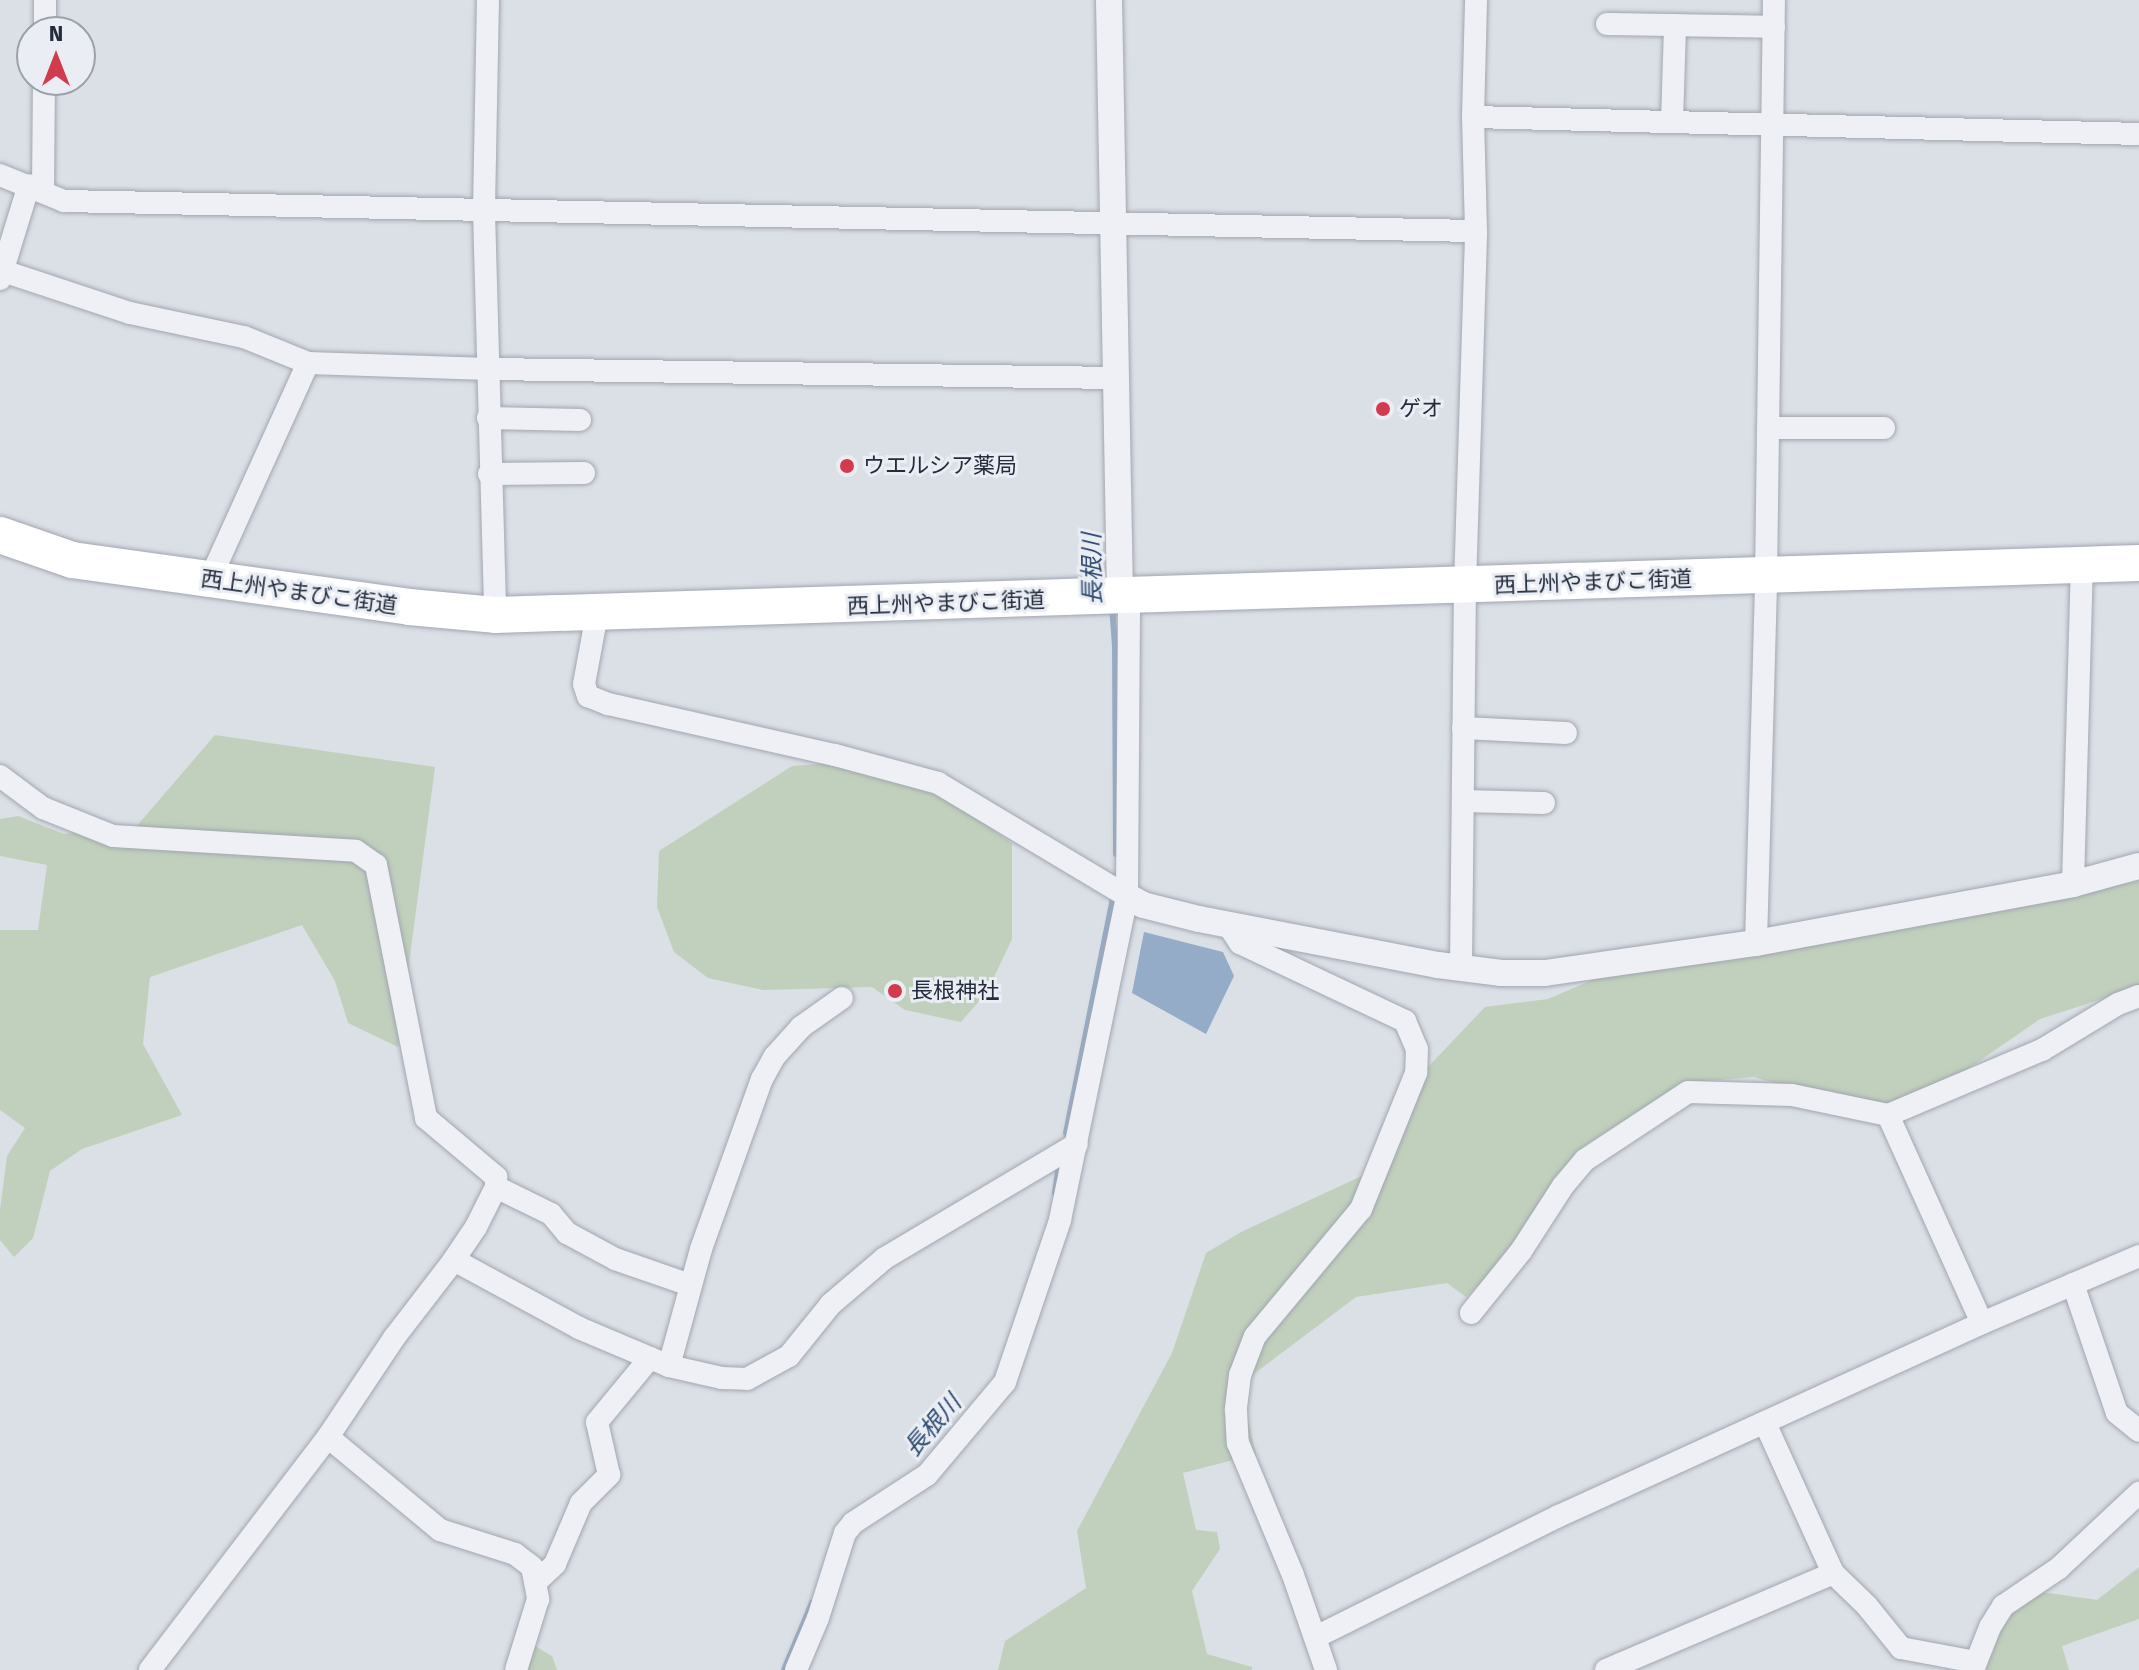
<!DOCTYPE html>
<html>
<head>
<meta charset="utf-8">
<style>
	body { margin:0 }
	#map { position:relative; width:2139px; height:1670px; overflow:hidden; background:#dbdfe6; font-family:"Fira Sans","Noto Sans JP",sans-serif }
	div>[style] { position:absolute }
	.green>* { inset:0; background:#c1d0bc }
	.water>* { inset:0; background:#94acc8 }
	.stream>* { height:6px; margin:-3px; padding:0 3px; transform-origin:3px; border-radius:3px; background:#94acc8 }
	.roads { filter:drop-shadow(0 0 2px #a1a6b0) drop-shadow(0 0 2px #a1a6b0) }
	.minor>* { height:22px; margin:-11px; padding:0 11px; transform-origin:11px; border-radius:11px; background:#eef0f5 }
	.tertiary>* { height:26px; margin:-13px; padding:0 13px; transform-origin:13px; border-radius:13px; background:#eef0f5 }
	.trunk>* { height:36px; margin:-18px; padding:0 18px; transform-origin:18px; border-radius:18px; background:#fff }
	.dots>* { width:22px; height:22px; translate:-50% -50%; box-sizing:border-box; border:4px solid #eaeef4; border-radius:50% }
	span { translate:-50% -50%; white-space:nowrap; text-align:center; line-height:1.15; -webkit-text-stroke:6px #eaeef4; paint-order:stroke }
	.poi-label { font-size:22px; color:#252d3d }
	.left { translate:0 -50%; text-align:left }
	.street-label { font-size:22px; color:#252d3d }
	.water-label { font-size:24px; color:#2e4a71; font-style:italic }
	.north { position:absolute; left:16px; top:16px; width:80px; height:80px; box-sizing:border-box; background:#eaeef4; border:2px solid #9ba1ab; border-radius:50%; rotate:0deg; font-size:22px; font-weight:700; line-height:32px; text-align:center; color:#252d3d }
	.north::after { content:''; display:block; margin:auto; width:28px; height:36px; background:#d23a4d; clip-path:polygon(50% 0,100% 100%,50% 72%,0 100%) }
</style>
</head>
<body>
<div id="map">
	<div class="green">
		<i style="clip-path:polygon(215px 735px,435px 767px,398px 1047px,348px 1023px,335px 981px,302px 925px,150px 977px,143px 1044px,182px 1115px,82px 1149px,50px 1171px,33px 1238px,14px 1257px,0 1240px,0 1210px,7px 1156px,25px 1128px,0 1110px,0 930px,38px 930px,47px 865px,0 856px,0 819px,18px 816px,64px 834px,135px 828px)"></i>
		<i style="clip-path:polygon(844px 762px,923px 780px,1012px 843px,1012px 939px,987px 992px,961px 1022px,905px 1010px,872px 987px,763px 990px,708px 978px,674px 952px,657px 907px,659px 851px,792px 766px)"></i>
		<i style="clip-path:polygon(2139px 881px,2139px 987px,2040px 1019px,1933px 1093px,1894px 1104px,1829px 1099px,1754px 1077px,1681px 1083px,1583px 1147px,1554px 1179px,1520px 1245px,1466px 1297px,1447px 1283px,1356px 1297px,1251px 1376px,1245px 1407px,1256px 1454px,1183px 1473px,1196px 1530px,1217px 1532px,1220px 1549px,1192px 1591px,1207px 1654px,1252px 1667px,1252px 1670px,998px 1670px,1005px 1641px,1086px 1588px,1077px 1531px,1172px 1353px,1206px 1253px,1241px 1232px,1366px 1174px,1412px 1084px,1485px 1007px,1548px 999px,1599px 977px,1787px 947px)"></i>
		<i style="clip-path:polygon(2139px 1567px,2139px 1619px,2062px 1646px,2069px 1670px,1986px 1670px,2006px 1617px,2035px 1591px,2097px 1600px)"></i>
		<i style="clip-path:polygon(535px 1646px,552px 1656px,557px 1670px,528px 1670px)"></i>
	</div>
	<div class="water">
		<i style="clip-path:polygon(1144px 932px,1223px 952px,1234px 976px,1206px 1034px,1132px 993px)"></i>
	</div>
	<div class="stream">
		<i style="left:1112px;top:606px;width:40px;rotate:85.7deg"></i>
		<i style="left:1115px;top:646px;width:208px;rotate:89.7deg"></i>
		<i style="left:1066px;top:1133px;width:245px;rotate:-78.7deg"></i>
		<i style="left:1055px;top:1193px;width:22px;rotate:-82deg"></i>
		<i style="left:784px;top:1670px;width:73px;rotate:-67.3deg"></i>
	</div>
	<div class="roads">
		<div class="minor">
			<i style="left:488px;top:0;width:212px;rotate:91.1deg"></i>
			<i style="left:484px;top:212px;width:403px;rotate:88.4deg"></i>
			<i style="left:1607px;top:24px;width:167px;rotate:1deg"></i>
			<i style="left:45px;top:32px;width:32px;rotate:-90deg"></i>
			<i style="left:1473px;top:117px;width:666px;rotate:1.46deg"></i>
			<i style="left:1672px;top:122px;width:97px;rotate:-88.2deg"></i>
			<i style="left:0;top:175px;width:69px;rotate:22.1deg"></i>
			<i style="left:64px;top:201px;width:1412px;rotate:1.22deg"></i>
			<i style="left:43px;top:191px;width:111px;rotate:-89.5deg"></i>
			<i style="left:3px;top:271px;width:134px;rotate:18.3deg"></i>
			<i style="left:130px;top:313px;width:116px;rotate:11.9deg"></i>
			<i style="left:244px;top:337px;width:69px;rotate:22.1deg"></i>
			<i style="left:308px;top:363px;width:180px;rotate:1.9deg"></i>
			<i style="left:488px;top:369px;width:627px;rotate:0.82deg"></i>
			<i style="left:0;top:279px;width:98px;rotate:-72.9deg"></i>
			<i style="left:488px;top:418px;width:92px;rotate:1.2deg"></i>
			<i style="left:1768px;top:428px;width:116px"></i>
			<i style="left:489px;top:474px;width:95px;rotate:-0.6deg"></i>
			<i style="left:210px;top:579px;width:237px;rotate:-65.6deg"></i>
			<i style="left:597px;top:614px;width:71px;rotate:100.5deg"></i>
			<i style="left:584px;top:684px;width:13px;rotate:72deg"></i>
			<i style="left:588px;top:696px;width:22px;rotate:22deg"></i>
			<i style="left:608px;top:704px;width:233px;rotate:12.7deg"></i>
			<i style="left:835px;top:755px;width:107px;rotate:15.2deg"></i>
			<i style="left:938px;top:783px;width:220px;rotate:30.9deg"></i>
			<i style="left:1463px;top:728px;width:103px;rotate:2.8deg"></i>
			<i style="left:0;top:776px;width:54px;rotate:36.7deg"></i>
			<i style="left:43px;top:808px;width:75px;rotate:21.8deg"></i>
			<i style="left:113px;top:836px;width:243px;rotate:3.5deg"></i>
			<i style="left:356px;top:851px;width:24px;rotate:35deg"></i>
			<i style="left:376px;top:865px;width:258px;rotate:78.8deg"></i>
			<i style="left:426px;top:1118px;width:92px;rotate:40.1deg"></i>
			<i style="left:496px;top:1177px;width:10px;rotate:90deg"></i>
			<i style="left:496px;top:1187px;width:45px;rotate:116.6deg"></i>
			<i style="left:476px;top:1227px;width:40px;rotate:124deg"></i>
			<i style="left:454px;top:1260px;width:98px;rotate:127.6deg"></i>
			<i style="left:394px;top:1338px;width:119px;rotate:123.7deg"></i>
			<i style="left:328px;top:1437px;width:293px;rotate:127.4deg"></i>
			<i style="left:1463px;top:801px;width:81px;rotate:1.4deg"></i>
			<i style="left:2073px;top:884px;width:319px;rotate:-88.4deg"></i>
			<i style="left:1228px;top:925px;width:22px;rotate:56deg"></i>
			<i style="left:1240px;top:943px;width:183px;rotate:25.3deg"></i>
			<i style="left:1405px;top:1021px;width:30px;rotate:67deg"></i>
			<i style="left:1417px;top:1049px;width:24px;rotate:92deg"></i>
			<i style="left:1416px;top:1073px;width:147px;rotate:112deg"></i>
			<i style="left:1361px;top:1209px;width:165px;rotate:129.8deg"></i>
			<i style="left:1255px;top:1336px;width:42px;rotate:111deg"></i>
			<i style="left:1240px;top:1375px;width:35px;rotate:97deg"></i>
			<i style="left:1236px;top:1410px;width:33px;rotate:87deg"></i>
			<i style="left:1238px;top:1443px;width:143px;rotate:67.4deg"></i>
			<i style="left:1293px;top:1575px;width:101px;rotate:70.8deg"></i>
			<i style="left:1756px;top:943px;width:366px;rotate:-88.4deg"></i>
			<i style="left:1766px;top:577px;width:577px;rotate:-89.21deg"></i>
			<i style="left:1461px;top:966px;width:380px;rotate:-89.4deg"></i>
			<i style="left:1465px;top:586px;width:355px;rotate:-88.2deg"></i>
			<i style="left:1476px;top:231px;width:114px;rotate:-91.5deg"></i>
			<i style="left:1473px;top:117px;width:117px;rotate:-88.5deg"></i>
			<i style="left:1888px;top:1115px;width:228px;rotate:65.7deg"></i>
			<i style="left:496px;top:1187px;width:61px;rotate:26.1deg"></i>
			<i style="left:551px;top:1214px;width:25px;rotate:50deg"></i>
			<i style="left:567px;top:1233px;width:55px;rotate:28.4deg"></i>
			<i style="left:615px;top:1259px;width:79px;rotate:19.1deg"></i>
			<i style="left:454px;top:1260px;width:142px;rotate:28.5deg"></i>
			<i style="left:579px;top:1328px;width:98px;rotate:22.9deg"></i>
			<i style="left:669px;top:1366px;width:54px;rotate:12.8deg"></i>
			<i style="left:722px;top:1378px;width:25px;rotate:2deg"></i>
			<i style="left:747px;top:1379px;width:48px;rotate:-28.7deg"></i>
			<i style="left:789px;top:1356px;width:67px;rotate:-51.1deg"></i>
			<i style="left:831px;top:1304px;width:71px;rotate:-40.4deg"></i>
			<i style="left:885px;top:1258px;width:223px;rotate:-30.7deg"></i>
			<i style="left:2073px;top:1284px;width:136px;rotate:71.2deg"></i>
			<i style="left:2117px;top:1413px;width:28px;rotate:39deg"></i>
			<i style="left:1471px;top:1313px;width:80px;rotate:-51.1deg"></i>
			<i style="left:1521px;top:1251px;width:77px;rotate:-57.1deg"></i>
			<i style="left:1563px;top:1186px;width:34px;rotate:-50deg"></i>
			<i style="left:1585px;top:1160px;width:123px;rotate:-33.4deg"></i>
			<i style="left:1688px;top:1092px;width:104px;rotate:1.7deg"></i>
			<i style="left:1792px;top:1095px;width:98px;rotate:11.8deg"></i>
			<i style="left:1888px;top:1115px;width:167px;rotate:-22.9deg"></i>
			<i style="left:2042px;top:1050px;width:89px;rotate:-31.2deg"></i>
			<i style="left:2118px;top:1004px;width:22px;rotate:-21deg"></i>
			<i style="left:669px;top:1366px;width:121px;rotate:-74.7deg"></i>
			<i style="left:701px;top:1249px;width:181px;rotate:-70.3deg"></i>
			<i style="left:762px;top:1079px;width:26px;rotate:-61deg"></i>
			<i style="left:775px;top:1056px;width:39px;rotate:-48deg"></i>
			<i style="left:801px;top:1027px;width:50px;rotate:-35.3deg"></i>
			<i style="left:1765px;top:1423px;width:165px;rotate:65.6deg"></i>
			<i style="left:1833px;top:1573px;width:47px;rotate:44.1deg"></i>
			<i style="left:1867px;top:1606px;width:54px;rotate:51deg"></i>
			<i style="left:1901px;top:1648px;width:76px;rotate:10.6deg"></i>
			<i style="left:328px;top:1437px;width:146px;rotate:39.7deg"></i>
			<i style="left:440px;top:1530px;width:79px;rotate:17.7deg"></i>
			<i style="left:515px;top:1554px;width:21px;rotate:37deg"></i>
			<i style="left:532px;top:1567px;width:33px;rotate:79deg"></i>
			<i style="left:538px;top:1599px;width:74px;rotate:107.2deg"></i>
			<i style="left:536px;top:1582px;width:26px;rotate:-43deg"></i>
			<i style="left:555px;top:1564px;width:66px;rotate:-66.9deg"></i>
			<i style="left:581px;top:1503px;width:40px;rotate:-45deg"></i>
			<i style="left:609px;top:1475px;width:54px;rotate:-102.8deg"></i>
			<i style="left:597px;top:1422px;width:83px;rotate:-50.4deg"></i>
			<i style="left:1316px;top:1637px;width:271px;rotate:-26.5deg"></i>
			<i style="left:1559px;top:1516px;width:465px;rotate:-24.5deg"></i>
			<i style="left:1982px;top:1323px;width:171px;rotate:-23.1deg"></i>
			<i style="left:796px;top:1670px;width:56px;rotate:-67.1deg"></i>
			<i style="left:818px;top:1618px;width:89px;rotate:-72.4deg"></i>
			<i style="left:845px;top:1533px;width:13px;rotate:-51deg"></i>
			<i style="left:853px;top:1523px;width:88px;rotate:-33deg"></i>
			<i style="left:927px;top:1475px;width:121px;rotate:-50deg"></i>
			<i style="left:1005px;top:1382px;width:171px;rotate:-71.2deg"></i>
			<i style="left:1060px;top:1220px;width:331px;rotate:-78.3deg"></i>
			<i style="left:1127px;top:896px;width:299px;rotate:-89.6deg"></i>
			<i style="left:1606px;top:1670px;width:247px;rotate:-23.1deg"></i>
			<i style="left:1973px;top:1670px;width:46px;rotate:-68.4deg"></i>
			<i style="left:1990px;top:1627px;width:25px;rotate:-58deg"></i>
			<i style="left:2003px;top:1606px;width:68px;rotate:-34.2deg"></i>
			<i style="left:2059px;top:1568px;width:110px;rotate:-43.2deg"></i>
		</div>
		<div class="tertiary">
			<i style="left:1109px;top:0;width:597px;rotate:88.94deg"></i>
			<i style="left:1127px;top:896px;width:18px;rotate:29deg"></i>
			<i style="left:1143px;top:905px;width:58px;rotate:14deg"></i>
			<i style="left:1199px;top:919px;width:243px;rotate:10.9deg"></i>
			<i style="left:1438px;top:965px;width:64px;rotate:7.2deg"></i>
			<i style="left:1501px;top:973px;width:44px"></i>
			<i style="left:1545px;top:973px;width:213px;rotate:-8.1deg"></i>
			<i style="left:1756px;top:943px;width:322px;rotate:-10.5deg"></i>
			<i style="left:2073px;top:884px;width:68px;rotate:-15.3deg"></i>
		</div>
		<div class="trunk">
			<i style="left:0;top:535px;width:76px;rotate:19.1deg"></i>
			<i style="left:72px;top:560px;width:340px;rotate:7.9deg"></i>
			<i style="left:409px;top:607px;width:86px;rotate:5.3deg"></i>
			<i style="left:495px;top:615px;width:1645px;rotate:-1.81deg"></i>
		</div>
	</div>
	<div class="dots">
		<i style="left:1383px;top:409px;background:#d23a4d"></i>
		<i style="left:847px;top:466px;background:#d23a4d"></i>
		<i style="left:895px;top:991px;background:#d23a4d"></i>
	</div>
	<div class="poi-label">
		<span class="left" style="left:1399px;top:409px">ゲオ</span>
		<span class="left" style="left:863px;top:466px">ウエルシア薬局</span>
		<span class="left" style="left:911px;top:991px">長根神社</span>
	</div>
	<div class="street-label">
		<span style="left:1593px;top:582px;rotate:-2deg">西上州やまびこ街道</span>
		<span style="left:299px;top:592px;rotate:8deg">西上州やまびこ街道</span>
		<span style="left:946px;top:603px;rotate:-2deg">西上州やまびこ街道</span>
	</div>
	<div class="water-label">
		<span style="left:1093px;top:569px;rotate:-91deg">長根川</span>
		<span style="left:933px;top:1426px;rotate:-49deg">長根川</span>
	</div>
	<div class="north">N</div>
</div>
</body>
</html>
